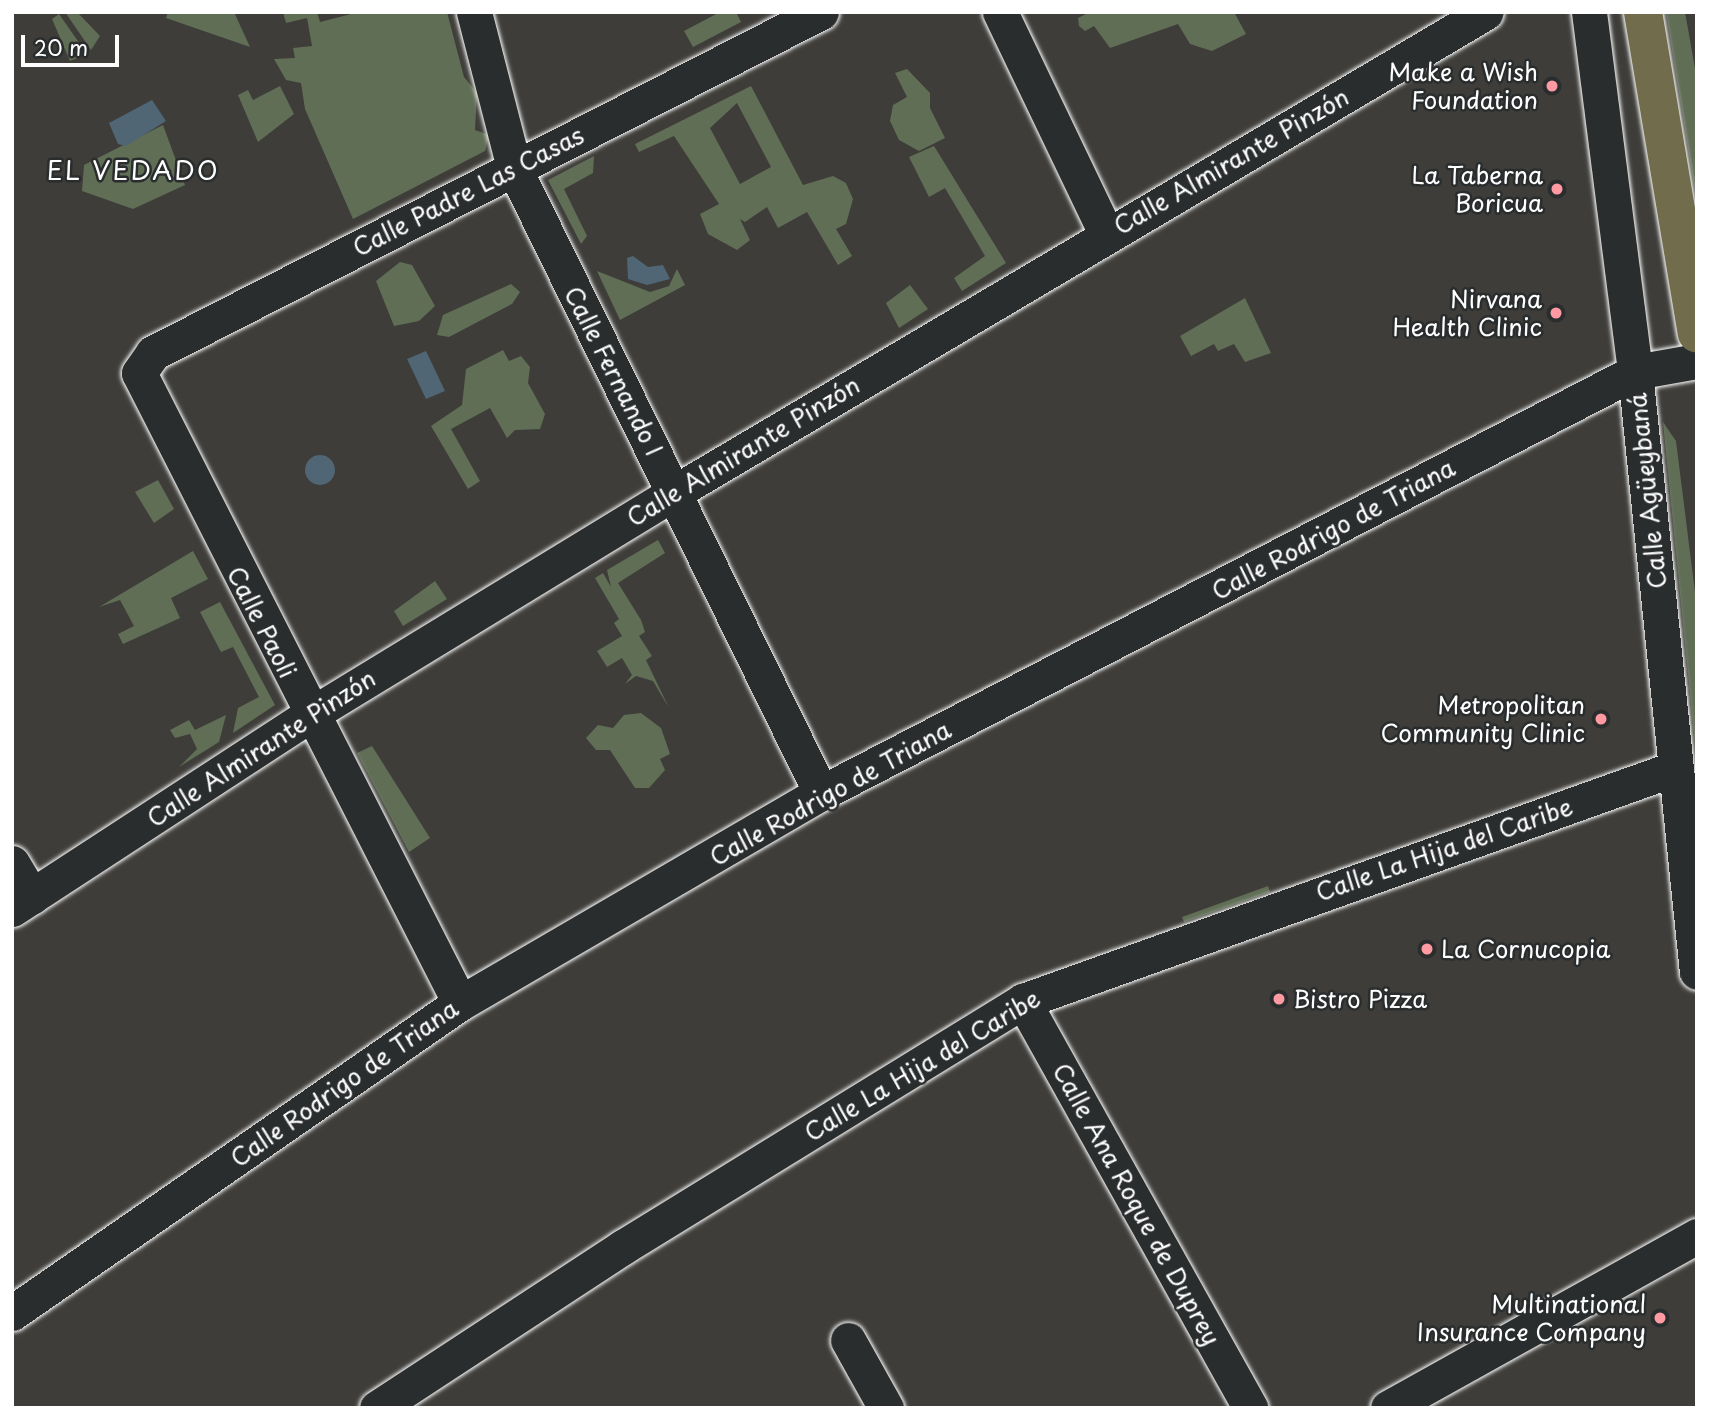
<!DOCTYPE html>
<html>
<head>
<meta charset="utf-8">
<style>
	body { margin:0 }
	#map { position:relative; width:1709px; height:1420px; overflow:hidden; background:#3e3d39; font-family:"Playpen Sans",sans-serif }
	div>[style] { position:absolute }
	.green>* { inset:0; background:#606e56 }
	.water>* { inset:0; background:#506674 }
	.round { border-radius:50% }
	.roads { filter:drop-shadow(0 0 2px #fff) drop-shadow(0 0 2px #fff) }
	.street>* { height:35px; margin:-17.5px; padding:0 17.5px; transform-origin:17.5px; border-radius:17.5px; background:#2a2d2e }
	.primary>* { height:38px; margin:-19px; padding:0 19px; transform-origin:19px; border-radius:19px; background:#716c4b }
	.dots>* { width:19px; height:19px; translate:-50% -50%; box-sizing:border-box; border:4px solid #2a2d2e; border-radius:50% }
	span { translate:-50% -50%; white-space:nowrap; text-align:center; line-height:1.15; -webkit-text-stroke:5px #2a2d2e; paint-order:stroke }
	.poi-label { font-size:24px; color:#fff }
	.right { translate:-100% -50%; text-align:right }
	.left { translate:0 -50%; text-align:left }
	.street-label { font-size:24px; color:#fff }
	.neighbourhood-label { font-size:26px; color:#fff; letter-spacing:2px }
	.frame { position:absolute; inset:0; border:14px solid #fff; pointer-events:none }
	.scale { position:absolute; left:21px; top:35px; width:98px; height:32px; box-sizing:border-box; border:4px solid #fff; border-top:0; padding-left:9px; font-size:21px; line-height:24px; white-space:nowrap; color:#fff; -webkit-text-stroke:5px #2a2d2e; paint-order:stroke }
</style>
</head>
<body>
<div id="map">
	<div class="green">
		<i style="clip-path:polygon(65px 12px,77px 12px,100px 36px,91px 50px)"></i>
		<i style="clip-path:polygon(168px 12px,234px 12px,250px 47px,166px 18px)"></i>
		<i style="clip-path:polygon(283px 12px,317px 12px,320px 22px,359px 12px,447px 12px,464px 77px,477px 93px,475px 130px,489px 135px,485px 151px,353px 219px,305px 109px,301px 83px,286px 80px,274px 59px,295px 58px,293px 48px,312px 46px,307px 18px,286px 23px)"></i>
		<i style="clip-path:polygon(720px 12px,736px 12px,741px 22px,693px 47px,684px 31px)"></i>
		<i style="clip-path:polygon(1090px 12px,1234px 12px,1246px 34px,1212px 51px,1190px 44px,1178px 24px,1110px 48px,1094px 26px,1085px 31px,1079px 26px,1078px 18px)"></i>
		<i style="clip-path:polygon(1666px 12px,1685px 12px,1697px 80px,1697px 203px)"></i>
		<i style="clip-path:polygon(59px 14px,87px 54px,70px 61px,52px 19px)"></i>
		<i style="clip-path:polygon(907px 69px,930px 93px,930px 108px,945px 138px,919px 151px,899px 140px,890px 121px,893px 105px,907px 97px,895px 73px)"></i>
		<i style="clip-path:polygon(280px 86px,294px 114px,258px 142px,238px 95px,248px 90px,253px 100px)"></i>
		<i style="clip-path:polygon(evenodd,751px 86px,803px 185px,833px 176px,846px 183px,853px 199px,846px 224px,836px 229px,852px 256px,838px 265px,807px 212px,778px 228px,767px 207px,745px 222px,740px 219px,750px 240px,737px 250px,708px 234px,700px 214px,719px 204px,674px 136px,639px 152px,635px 144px,751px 86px,737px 103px,771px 167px,740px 184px,710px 128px,737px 103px)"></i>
		<i style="clip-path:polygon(163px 125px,185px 185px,133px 209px,82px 191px,84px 165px)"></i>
		<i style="clip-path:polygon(934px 146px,1006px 263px,962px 291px,954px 278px,985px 256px,945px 188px,929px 197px,909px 157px)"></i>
		<i style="clip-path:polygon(594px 156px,593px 173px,564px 189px,587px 236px,581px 244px,548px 180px)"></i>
		<i style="clip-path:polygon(400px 262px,412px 265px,435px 306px,419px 321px,394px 326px,376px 281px)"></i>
		<i style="clip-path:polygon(677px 269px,685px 285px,620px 320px,597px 271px,650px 292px,669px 286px)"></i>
		<i style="clip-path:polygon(511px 284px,520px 292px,512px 304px,449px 337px,437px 335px,443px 315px)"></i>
		<i style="clip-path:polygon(910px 285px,928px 309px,899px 328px,886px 303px)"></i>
		<i style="clip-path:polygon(1245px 298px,1271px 353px,1245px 362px,1234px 344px,1218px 351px,1214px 344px,1191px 356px,1180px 336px)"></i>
		<i style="clip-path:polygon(503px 350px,509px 361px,521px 356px,530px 367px,528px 383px,545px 414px,540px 429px,515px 430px,507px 438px,490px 408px,451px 429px,480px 481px,468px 489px,431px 426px,462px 405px,466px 369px)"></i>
		<i style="clip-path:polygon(1663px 422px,1676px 441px,1697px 608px,1697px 764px)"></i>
		<i style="clip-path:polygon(158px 480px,174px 509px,154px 523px,135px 492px)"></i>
		<i style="clip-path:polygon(658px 540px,665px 553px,618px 583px,641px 620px,645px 632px,639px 636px,652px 656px,646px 660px,669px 708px,653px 681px,636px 676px,625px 684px,632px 675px,622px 658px,607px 667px,597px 651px,622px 636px,614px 623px,619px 619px,595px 578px,603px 573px,611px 587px,607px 570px)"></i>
		<i style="clip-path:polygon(193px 551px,208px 579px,171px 598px,180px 618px,123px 644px,118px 634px,134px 626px,120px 600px,99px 607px)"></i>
		<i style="clip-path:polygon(435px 581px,447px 599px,403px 626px,394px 611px)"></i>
		<i style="clip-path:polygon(220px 602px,275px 705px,233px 733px,238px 708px,259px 697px,233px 647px,221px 652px,200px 612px)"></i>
		<i style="clip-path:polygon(641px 713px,661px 728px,670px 754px,660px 759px,665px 770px,649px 788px,635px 788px,610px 750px,596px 750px,586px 738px,598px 725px,613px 728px,624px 715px)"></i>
		<i style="clip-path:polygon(226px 715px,219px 742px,179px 767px,197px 749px,190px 734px,175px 738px,170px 730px,189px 720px,195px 730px)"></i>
		<i style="clip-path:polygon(372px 746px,430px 838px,409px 852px,357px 753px)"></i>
		<i style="clip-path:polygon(1268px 886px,1270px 892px,1184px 922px,1182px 917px)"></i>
	</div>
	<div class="water">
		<i style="clip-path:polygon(152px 100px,166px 121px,126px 146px,118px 144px,109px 123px)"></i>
		<i style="clip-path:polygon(633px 256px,648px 267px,663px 265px,670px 279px,647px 285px,628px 279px,627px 258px)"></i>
		<i style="clip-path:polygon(426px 351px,445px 391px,426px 399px,407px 359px)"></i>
		<i class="round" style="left:305px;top:455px;width:30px;height:30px"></i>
	</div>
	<div class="roads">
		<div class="street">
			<i style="left:474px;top:12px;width:161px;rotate:75.6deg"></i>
			<i style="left:514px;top:168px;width:696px;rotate:63.84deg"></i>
			<i style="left:1000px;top:12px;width:245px;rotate:64.4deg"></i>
			<i style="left:1589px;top:12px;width:363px;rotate:82.7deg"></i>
			<i style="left:1635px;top:372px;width:603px;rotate:84.1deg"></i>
			<i style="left:12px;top:863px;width:39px;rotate:59deg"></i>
			<i style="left:12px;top:909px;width:356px;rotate:-33.1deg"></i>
			<i style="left:310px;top:715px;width:428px;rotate:-31.4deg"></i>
			<i style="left:675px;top:492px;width:942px;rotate:-30.62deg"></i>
			<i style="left:1023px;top:1001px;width:466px;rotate:60.8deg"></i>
			<i style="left:460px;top:1003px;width:707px;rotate:-117deg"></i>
			<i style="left:139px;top:373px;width:24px;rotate:-55deg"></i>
			<i style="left:153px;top:353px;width:750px;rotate:-27.04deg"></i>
			<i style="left:12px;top:1313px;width:545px;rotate:-34.68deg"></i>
			<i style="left:460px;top:1003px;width:418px;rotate:-30.2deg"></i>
			<i style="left:821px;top:793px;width:916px;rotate:-27.35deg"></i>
			<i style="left:1635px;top:372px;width:63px;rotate:-10.1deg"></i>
			<i style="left:848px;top:1340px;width:78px;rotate:60.8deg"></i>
			<i style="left:377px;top:1408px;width:294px;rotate:-33.2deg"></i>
			<i style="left:623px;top:1247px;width:470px;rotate:-31.6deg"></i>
			<i style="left:1023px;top:1001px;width:693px;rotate:-19.64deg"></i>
			<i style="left:1388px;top:1408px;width:354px;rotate:-29.1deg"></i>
		</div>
		<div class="primary">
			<i style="left:1643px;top:12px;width:326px;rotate:80.5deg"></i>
		</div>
	</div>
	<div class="dots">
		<i style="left:1552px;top:86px;background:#ff9aa2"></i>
		<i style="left:1557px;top:189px;background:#ff9aa2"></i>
		<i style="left:1556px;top:313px;background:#ff9aa2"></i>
		<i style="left:1601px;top:719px;background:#ff9aa2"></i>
		<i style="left:1427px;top:949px;background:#ff9aa2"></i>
		<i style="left:1279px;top:999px;background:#ff9aa2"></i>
		<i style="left:1660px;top:1318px;background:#ff9aa2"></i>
	</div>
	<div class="poi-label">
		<span class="right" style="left:1538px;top:86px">Make a Wish<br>Foundation</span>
		<span class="right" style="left:1543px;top:189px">La Taberna<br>Boricua</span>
		<span class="right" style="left:1542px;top:313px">Nirvana<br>Health Clinic</span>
		<span class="right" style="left:1585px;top:719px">Metropolitan<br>Community Clinic</span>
		<span class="left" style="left:1441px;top:949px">La Cornucopia</span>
		<span class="left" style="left:1293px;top:999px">Bistro Pizza</span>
		<span class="right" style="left:1646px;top:1318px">Multinational<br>Insurance Company</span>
	</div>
	<div class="street-label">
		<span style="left:1231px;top:161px;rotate:-30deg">Calle Almirante Pinzón</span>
		<span style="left:468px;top:191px;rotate:-27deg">Calle Padre Las Casas</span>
		<span style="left:614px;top:371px;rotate:63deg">Calle Fernando I</span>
		<span style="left:743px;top:451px;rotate:-31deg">Calle Almirante Pinzón</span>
		<span style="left:1647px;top:491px;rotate:-96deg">Calle Agüeybaná</span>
		<span style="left:1333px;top:529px;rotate:-28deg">Calle Rodrigo de Triana</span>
		<span style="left:262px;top:622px;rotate:63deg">Calle Paoli</span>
		<span style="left:261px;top:748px;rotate:-33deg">Calle Almirante Pinzón</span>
		<span style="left:830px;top:793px;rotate:-29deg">Calle Rodrigo de Triana</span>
		<span style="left:1444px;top:849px;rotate:-19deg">Calle La Hija del Caribe</span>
		<span style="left:922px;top:1065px;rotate:-31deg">Calle La Hija del Caribe</span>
		<span style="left:344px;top:1083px;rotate:-35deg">Calle Rodrigo de Triana</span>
		<span style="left:1137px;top:1204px;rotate:61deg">Calle Ana Roque de Duprey</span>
	</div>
	<div class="neighbourhood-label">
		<span style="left:133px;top:170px">EL VEDADO</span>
	</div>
	<div class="frame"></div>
	<div class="scale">20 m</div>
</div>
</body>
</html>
